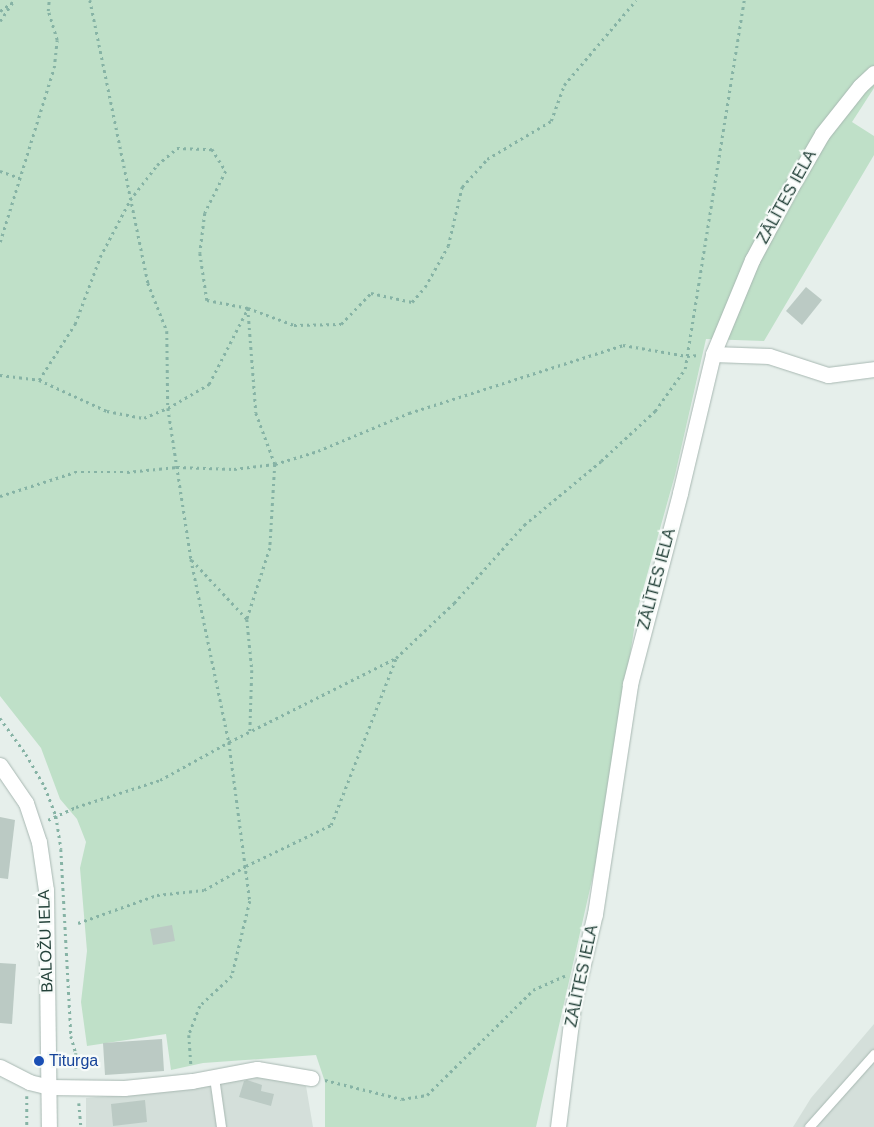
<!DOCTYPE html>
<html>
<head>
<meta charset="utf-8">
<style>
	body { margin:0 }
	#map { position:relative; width:874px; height:1127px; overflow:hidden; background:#e6efeb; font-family:Helvetica,sans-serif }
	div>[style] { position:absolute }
	.built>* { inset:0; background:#d4dfda }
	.green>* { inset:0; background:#bfe0c8 }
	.building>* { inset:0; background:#bbcac4 }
	.path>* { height:2.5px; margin-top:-1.25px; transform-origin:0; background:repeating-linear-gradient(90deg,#86b3a5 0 2.5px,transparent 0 6.5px) }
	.roads { filter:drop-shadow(0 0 1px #a8b8b2) drop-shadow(0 0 1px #a8b8b2) }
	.lane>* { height:9px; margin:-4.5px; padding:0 4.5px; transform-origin:4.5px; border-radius:4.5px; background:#fff }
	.street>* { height:15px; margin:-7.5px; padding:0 7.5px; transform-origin:7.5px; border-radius:7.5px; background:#fff }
	.secondary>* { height:15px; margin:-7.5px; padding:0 7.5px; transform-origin:7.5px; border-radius:7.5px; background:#fff }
	.dots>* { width:14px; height:14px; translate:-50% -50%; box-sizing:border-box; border:2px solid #f7fbf9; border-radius:50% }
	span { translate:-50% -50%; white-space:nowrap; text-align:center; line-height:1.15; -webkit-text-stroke:4.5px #f7fbf9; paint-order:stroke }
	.street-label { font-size:16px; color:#24423a }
	.transit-label { font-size:16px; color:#164399 }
	.left { translate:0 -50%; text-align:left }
</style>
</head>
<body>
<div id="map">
	<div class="built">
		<i style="clip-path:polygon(874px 1024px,874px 1127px,793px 1127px,811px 1098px)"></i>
		<i style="clip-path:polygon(253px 1074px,306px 1086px,313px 1127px,86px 1127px,86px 1098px,163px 1091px)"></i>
	</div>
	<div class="green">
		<i style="clip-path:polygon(0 0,874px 0,874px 88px,852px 122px,874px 136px,874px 155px,764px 341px,706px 339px,675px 475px,637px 611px,599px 849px,536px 1127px,325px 1127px,325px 1082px,316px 1055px,203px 1063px,171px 1070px,166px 1034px,87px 1046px,81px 1002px,87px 951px,80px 868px,86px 842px,77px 819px,60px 799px,41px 748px,0 696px)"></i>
	</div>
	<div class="building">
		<i style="clip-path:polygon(806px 287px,822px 300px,802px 325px,786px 311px)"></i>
		<i style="clip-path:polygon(0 817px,15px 820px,8px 879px,0 878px)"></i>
		<i style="clip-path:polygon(172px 925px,175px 941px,153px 945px,150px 929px)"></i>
		<i style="clip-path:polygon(0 963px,16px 964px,12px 1024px,0 1023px)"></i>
		<i style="clip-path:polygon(162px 1039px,164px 1071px,105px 1075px,103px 1043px)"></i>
		<i style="clip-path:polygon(247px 1080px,262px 1085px,261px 1091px,274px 1094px,271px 1106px,239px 1097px,244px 1081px)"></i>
		<i style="clip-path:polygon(145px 1100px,147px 1122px,113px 1126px,111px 1104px)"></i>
	</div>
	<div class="path">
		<i style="left:90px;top:0;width:289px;rotate:78.4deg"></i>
		<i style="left:148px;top:283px;width:52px;rotate:68.4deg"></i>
		<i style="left:167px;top:331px;width:77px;rotate:89.3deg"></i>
		<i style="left:168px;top:408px;width:153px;rotate:81.3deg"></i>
		<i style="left:191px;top:559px;width:187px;rotate:78.3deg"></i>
		<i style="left:229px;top:742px;width:160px;rotate:82.5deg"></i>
		<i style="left:250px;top:901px;width:77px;rotate:103.5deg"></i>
		<i style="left:232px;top:976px;width:44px;rotate:136.8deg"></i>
		<i style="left:200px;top:1006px;width:31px;rotate:111deg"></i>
		<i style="left:189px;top:1035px;width:32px;rotate:86deg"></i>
		<i style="left:0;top:11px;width:19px;rotate:-35deg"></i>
		<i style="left:0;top:21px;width:22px;rotate:-56deg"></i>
		<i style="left:0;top:171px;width:21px;rotate:19deg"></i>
		<i style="left:0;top:242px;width:182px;rotate:-72.8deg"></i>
		<i style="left:54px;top:68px;width:28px;rotate:-84deg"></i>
		<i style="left:57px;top:40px;width:30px;rotate:-107deg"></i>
		<i style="left:48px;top:11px;width:11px;rotate:-85deg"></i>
		<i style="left:0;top:375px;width:39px;rotate:7deg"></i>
		<i style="left:39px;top:380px;width:75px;rotate:24.5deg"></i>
		<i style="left:107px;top:411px;width:38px;rotate:11deg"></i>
		<i style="left:144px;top:418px;width:26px;rotate:-23deg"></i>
		<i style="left:168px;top:408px;width:48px;rotate:-30.3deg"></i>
		<i style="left:209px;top:384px;width:85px;rotate:-62.8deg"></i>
		<i style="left:248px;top:308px;width:105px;rotate:85.6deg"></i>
		<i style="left:256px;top:413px;width:54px;rotate:69.6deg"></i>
		<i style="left:275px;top:464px;width:84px;rotate:93.4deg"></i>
		<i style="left:270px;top:548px;width:75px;rotate:107.9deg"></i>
		<i style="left:247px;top:619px;width:51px;rotate:84.4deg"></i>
		<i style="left:252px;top:670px;width:62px;rotate:91.8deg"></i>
		<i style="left:39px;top:380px;width:67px;rotate:-57.3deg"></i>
		<i style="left:75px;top:324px;width:72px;rotate:-69.5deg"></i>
		<i style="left:100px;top:257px;width:64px;rotate:-62.2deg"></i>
		<i style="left:130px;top:200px;width:44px;rotate:-52.4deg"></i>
		<i style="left:157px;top:165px;width:26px;rotate:-40deg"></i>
		<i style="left:177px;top:148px;width:35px;rotate:2deg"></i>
		<i style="left:212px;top:149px;width:26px;rotate:58deg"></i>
		<i style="left:226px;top:171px;width:47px;rotate:116.6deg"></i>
		<i style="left:205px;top:213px;width:40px;rotate:97.1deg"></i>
		<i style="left:200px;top:253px;width:48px;rotate:81.5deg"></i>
		<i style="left:207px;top:300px;width:42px;rotate:11deg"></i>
		<i style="left:248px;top:308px;width:49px;rotate:20.3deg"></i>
		<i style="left:294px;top:325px;width:47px;rotate:-1.2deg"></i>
		<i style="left:341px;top:324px;width:43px;rotate:-45.9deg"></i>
		<i style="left:371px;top:293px;width:42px;rotate:12.4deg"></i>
		<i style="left:412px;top:302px;width:20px;rotate:-49deg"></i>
		<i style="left:425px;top:287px;width:47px;rotate:-60.7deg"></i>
		<i style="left:448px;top:246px;width:61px;rotate:-76.7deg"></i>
		<i style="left:462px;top:187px;width:38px;rotate:-48deg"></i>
		<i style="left:487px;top:159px;width:74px;rotate:-30.7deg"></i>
		<i style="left:551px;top:121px;width:38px;rotate:-70deg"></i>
		<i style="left:564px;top:85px;width:111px;rotate:-49.7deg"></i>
		<i style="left:0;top:496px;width:79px;rotate:-17.7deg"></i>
		<i style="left:75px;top:472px;width:52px"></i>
		<i style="left:127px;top:472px;width:50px;rotate:-5.7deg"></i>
		<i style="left:177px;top:467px;width:57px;rotate:2deg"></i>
		<i style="left:234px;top:469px;width:41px;rotate:-7deg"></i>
		<i style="left:275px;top:464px;width:45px;rotate:-16.8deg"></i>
		<i style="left:318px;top:451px;width:99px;rotate:-22.7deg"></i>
		<i style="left:409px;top:413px;width:225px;rotate:-17.6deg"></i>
		<i style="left:623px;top:345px;width:65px;rotate:9.8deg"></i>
		<i style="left:687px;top:356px;width:361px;rotate:-80.9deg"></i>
		<i style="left:192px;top:560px;width:81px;rotate:47deg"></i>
		<i style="left:0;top:718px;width:44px;rotate:54.2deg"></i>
		<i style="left:26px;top:754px;width:38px;rotate:60deg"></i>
		<i style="left:45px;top:787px;width:31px;rotate:69deg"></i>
		<i style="left:56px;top:816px;width:33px;rotate:81deg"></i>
		<i style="left:61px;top:849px;width:187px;rotate:86.9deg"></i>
		<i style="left:71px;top:1036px;width:18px;rotate:74deg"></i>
		<i style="left:76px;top:1053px;width:19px;rotate:90deg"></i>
		<i style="left:48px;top:820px;width:31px;rotate:-25deg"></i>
		<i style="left:76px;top:807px;width:88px;rotate:-17.8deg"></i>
		<i style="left:160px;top:780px;width:79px;rotate:-28.8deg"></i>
		<i style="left:229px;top:742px;width:187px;rotate:-26.7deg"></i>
		<i style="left:396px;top:658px;width:80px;rotate:-43.5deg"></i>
		<i style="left:454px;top:603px;width:105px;rotate:-48.1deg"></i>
		<i style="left:524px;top:525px;width:100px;rotate:-39.7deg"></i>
		<i style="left:601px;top:461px;width:74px;rotate:-42.8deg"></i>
		<i style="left:655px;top:411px;width:52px;rotate:-54.5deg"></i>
		<i style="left:685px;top:369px;width:13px;rotate:-81deg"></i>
		<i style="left:687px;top:356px;width:12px;rotate:-5deg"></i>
		<i style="left:78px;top:923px;width:84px;rotate:-19.5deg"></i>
		<i style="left:157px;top:895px;width:47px;rotate:-6.1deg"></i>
		<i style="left:204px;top:890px;width:48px;rotate:-29.7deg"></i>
		<i style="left:246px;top:866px;width:94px;rotate:-25.8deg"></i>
		<i style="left:331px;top:825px;width:179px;rotate:-68.7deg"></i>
		<i style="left:325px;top:1080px;width:79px;rotate:13.9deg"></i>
		<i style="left:402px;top:1099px;width:25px;rotate:-9deg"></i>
		<i style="left:427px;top:1095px;width:149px;rotate:-44.7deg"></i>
		<i style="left:533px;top:990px;width:35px;rotate:-24deg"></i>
		<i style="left:27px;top:1096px;width:31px;rotate:90deg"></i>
		<i style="left:79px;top:1103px;width:24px;rotate:85deg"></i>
	</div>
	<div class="roads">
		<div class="lane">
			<i style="left:214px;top:1077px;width:50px;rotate:82deg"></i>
			<i style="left:809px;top:1127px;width:98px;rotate:-48.3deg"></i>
		</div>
		<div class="street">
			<i style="left:713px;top:354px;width:56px;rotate:2deg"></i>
			<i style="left:769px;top:356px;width:62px;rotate:17.9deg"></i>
			<i style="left:828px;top:375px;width:46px;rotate:-7.4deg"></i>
			<i style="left:0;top:1067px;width:33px;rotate:27deg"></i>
			<i style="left:29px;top:1082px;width:21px;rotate:14deg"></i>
			<i style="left:49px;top:1087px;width:75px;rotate:0.8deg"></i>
			<i style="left:124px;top:1088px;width:68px;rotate:-5.9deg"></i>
			<i style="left:192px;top:1081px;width:66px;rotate:-10.5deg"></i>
			<i style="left:257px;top:1069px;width:55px;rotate:9.5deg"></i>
			<i style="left:558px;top:1127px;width:122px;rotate:-82.9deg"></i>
			<i style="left:573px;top:1006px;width:95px;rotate:-76.6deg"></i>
			<i style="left:595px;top:914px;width:233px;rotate:-81.3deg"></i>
			<i style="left:630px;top:684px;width:197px;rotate:-75.3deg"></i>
			<i style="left:680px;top:493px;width:143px;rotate:-76.6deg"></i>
			<i style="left:713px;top:354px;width:102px;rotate:-67.5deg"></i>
			<i style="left:752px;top:260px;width:78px;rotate:-61.8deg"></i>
			<i style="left:789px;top:191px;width:66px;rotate:-59.9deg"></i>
			<i style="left:822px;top:134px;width:61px;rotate:-51.6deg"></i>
			<i style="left:860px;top:86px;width:19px;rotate:-43deg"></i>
		</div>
		<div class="secondary">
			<i style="left:0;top:765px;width:46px;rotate:55.6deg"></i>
			<i style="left:26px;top:803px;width:41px;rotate:71.6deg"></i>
			<i style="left:39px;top:842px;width:49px;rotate:81.7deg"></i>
			<i style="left:46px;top:890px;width:237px;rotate:89.3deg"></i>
		</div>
	</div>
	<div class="dots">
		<i style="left:39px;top:1061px;background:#1a4fb4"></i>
	</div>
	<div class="street-label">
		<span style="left:787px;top:197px;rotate:-61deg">ZĀLĪTES IELA</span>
		<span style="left:657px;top:579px;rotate:-75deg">ZĀLĪTES IELA</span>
		<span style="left:46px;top:941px;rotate:-92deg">BALOŽU IELA</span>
		<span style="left:582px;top:976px;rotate:-78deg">ZĀLĪTES IELA</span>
	</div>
	<div class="transit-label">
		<span class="left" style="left:49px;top:1061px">Titurga</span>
	</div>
</div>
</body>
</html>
